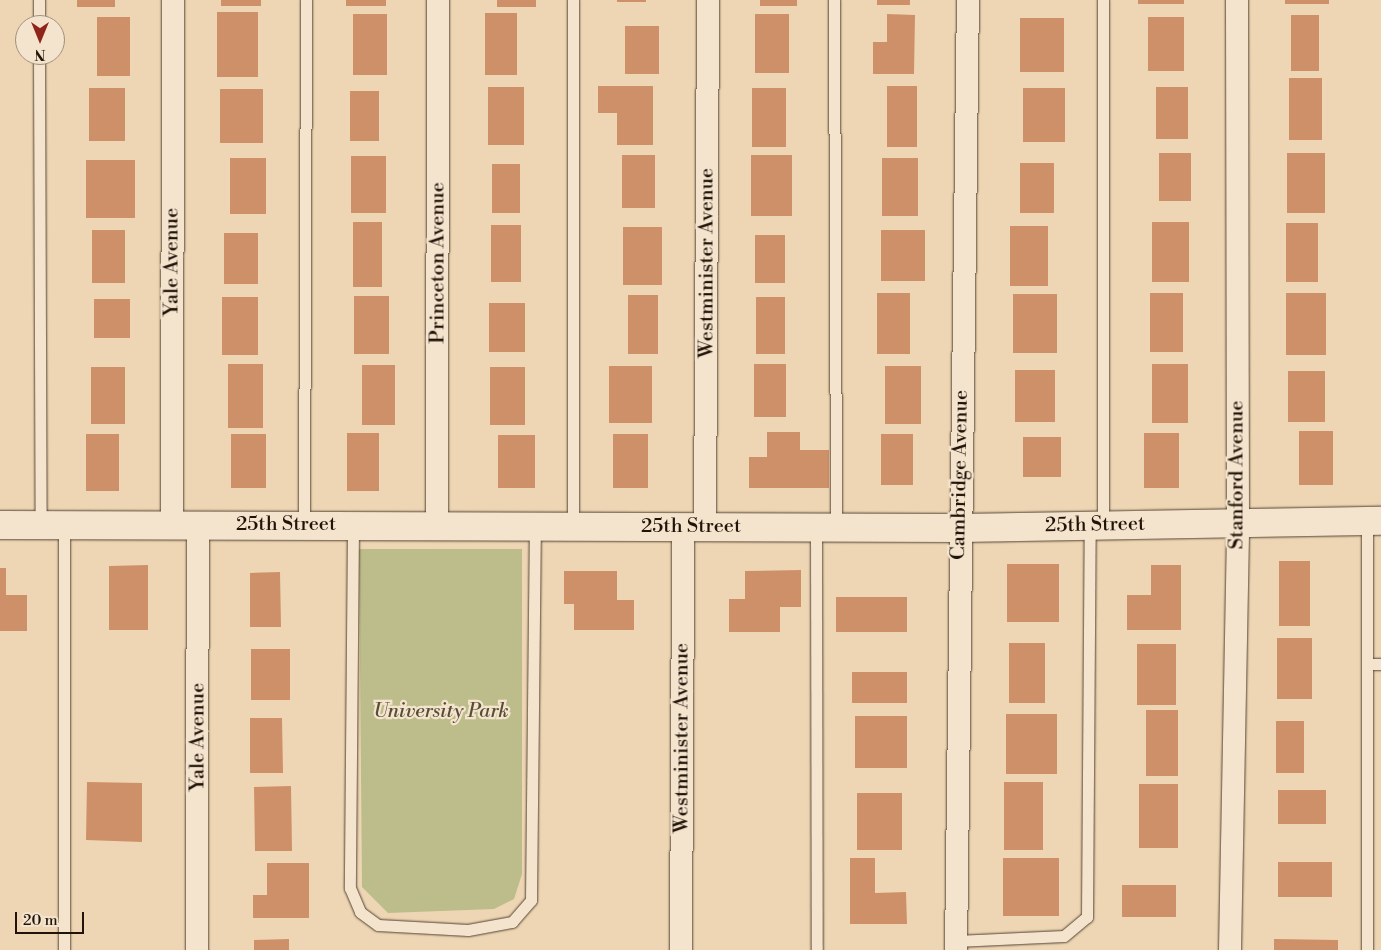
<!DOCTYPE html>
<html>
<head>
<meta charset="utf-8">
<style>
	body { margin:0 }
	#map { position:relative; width:1381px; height:950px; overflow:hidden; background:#eed6b4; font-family:"Libre Bodoni",serif }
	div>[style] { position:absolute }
	.green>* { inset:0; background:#bcbd8a }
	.building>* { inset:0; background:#ce9068 }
	.roads { filter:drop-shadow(0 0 1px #544433) drop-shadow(0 0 1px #544433) }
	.service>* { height:11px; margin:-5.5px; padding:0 5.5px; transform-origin:5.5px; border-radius:5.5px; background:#f4e4ce }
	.minor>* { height:22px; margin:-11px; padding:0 11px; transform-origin:11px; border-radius:11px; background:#f4e4ce }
	.tertiary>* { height:28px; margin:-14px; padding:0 14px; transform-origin:14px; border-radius:14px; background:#f4e4ce }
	span { translate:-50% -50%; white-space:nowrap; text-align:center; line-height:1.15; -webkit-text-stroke:4.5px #f4e4ce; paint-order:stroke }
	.street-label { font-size:20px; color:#201308 }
	.park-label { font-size:20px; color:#574e36; font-style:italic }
	.north { position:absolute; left:15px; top:15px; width:50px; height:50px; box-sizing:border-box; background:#f4e4ce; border:1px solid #9f907f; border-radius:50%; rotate:180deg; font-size:14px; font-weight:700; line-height:20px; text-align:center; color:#201308 }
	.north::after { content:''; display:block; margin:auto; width:18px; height:22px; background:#8f2418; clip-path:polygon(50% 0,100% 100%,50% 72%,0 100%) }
	.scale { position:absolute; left:15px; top:912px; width:69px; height:22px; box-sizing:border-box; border:2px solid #201308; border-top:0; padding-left:6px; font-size:15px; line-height:18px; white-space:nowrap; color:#201308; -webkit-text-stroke:4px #f4e4ce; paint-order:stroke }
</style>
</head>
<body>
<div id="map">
	<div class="green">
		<i style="clip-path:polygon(359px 549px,522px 549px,522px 874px,514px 899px,494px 909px,388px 913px,362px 887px)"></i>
	</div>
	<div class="building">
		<i style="clip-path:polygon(77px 0,115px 0,115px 7px,77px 7px)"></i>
		<i style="clip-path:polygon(221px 0,261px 0,261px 6px,221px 6px)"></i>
		<i style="clip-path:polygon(346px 0,386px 0,386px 6px,346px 6px)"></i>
		<i style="clip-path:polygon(497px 0,536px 0,536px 7px,497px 7px)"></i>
		<i style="clip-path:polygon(617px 0,646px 0,646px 2px,617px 2px)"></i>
		<i style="clip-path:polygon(760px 0,797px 0,797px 6px,760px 6px)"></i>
		<i style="clip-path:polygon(877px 0,910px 0,910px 5px,877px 5px)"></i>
		<i style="clip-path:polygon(1138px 0,1184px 0,1184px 4px,1138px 4px)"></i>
		<i style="clip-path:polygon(1285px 0,1329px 0,1329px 4px,1285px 4px)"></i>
		<i style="clip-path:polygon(217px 12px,258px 12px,258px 77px,217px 77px)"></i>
		<i style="clip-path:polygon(485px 13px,517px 13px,517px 75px,485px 75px)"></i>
		<i style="clip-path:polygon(353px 14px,387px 14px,387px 75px,353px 75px)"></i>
		<i style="clip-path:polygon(755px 14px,789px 14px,789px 73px,755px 73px)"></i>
		<i style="clip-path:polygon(887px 14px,915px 15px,914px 74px,873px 74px,873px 42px,887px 42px)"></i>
		<i style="clip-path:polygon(1291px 15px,1319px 15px,1319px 71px,1291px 71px)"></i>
		<i style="clip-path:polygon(97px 17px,130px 17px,130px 76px,97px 76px)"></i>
		<i style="clip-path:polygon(1148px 17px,1184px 17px,1184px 71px,1148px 71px)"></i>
		<i style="clip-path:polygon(1020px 18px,1064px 18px,1064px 72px,1020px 72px)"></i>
		<i style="clip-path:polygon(625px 26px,659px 26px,659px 74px,625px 74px)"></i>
		<i style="clip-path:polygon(1289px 78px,1322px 78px,1322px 140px,1289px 140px)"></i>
		<i style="clip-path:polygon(598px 86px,653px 86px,653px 145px,617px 145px,617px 113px,598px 113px)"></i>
		<i style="clip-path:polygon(887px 86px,917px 86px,917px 147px,887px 147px)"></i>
		<i style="clip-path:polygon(488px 87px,524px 87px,524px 145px,488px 145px)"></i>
		<i style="clip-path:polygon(1156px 87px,1188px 87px,1188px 139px,1156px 139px)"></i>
		<i style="clip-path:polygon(89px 88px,125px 88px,125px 141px,89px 141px)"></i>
		<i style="clip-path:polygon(752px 88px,786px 88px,786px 147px,752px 147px)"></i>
		<i style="clip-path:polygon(1023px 88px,1065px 88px,1065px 142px,1023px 142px)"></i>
		<i style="clip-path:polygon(220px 89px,263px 89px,263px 143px,220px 143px)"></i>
		<i style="clip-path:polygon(350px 91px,379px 91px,379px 141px,350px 141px)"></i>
		<i style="clip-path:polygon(1159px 153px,1191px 153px,1191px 201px,1159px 201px)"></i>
		<i style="clip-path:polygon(1287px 153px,1325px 153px,1325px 213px,1287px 213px)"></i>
		<i style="clip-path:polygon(622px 155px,655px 155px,655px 208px,622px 208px)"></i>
		<i style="clip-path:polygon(751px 155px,792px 155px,792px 216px,751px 216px)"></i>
		<i style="clip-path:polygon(351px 156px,386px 156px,386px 213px,351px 213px)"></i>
		<i style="clip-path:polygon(230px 158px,266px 158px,266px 214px,230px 214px)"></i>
		<i style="clip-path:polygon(882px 158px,918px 158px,918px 216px,882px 216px)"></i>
		<i style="clip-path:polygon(86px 160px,135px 160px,135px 218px,86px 218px)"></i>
		<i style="clip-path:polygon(1020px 163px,1054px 163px,1054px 213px,1020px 213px)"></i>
		<i style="clip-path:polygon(492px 164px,520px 164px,520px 213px,492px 213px)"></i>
		<i style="clip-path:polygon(353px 222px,382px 222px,382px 287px,353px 287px)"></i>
		<i style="clip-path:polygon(1152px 222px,1189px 222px,1189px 282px,1152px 282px)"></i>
		<i style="clip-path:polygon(1286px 223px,1318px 223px,1318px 282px,1286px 282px)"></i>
		<i style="clip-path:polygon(491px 225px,521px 225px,521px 282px,491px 282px)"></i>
		<i style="clip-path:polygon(1010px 226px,1048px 226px,1048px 286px,1010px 286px)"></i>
		<i style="clip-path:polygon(623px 227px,662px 227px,662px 285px,623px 285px)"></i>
		<i style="clip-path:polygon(92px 230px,125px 230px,125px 283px,92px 283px)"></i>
		<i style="clip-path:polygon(881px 230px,925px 230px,925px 281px,881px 281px)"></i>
		<i style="clip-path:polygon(224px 233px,258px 233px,258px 284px,224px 284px)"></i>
		<i style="clip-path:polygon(755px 235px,785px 235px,785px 283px,755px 283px)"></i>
		<i style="clip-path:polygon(877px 293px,910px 293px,910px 354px,877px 354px)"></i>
		<i style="clip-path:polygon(1150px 293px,1183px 293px,1183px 352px,1150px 352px)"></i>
		<i style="clip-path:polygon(1286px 293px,1326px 293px,1326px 355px,1286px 355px)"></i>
		<i style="clip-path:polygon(1013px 294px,1057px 294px,1057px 353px,1013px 353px)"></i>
		<i style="clip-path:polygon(628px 295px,658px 295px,658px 354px,628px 354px)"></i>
		<i style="clip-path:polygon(354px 296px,389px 296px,389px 354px,354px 354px)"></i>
		<i style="clip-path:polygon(222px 297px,258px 297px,258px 355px,222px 355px)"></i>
		<i style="clip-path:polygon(756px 297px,785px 297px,785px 354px,756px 354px)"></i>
		<i style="clip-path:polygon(94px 299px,130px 299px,130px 338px,94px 338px)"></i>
		<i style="clip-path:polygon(489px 303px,525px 303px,525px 352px,489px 352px)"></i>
		<i style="clip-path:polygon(228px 364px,263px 364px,263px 428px,228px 428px)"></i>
		<i style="clip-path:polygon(754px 364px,786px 364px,786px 417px,754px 417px)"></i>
		<i style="clip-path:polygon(1152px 364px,1188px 364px,1188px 423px,1152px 423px)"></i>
		<i style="clip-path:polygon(362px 365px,395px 365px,395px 425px,362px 425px)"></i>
		<i style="clip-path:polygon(609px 366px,652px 366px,652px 423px,609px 423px)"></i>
		<i style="clip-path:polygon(885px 366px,921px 366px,921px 424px,885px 424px)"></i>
		<i style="clip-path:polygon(91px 367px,125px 367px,125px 424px,91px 424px)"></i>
		<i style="clip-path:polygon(490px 367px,525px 367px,525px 425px,490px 425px)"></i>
		<i style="clip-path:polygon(1015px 370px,1055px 370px,1055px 422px,1015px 422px)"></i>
		<i style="clip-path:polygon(1288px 371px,1325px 371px,1325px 422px,1288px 422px)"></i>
		<i style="clip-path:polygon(1299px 431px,1333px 431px,1333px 485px,1299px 485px)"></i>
		<i style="clip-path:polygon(767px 432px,800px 432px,800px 450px,829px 450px,829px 488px,749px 488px,749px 457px,767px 457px)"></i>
		<i style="clip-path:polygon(347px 433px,379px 433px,379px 491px,347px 491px)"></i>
		<i style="clip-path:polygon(1144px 433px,1179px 433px,1179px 488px,1144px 488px)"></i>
		<i style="clip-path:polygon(86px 434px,119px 434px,119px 491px,86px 491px)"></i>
		<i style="clip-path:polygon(231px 434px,266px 434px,266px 488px,231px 488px)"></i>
		<i style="clip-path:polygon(613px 434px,648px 434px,648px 488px,613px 488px)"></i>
		<i style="clip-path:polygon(881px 434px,913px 434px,913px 485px,881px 485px)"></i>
		<i style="clip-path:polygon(498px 435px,535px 435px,535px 488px,498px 488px)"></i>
		<i style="clip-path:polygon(1023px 437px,1061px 437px,1061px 477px,1023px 477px)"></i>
		<i style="clip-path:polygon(1279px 561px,1310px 561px,1310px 626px,1279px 626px)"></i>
		<i style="clip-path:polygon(1007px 564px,1059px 564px,1059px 622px,1007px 622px)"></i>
		<i style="clip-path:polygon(148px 565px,148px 630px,109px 630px,109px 566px)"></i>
		<i style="clip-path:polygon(1151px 565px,1181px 565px,1181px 630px,1127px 630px,1127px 595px,1151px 595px)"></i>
		<i style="clip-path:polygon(0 568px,6px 568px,6px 595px,27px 595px,27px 631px,0 631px)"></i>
		<i style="clip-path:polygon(801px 570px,801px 607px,780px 607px,780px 632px,729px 632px,729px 599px,745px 599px,745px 571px)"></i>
		<i style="clip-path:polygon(564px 571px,617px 571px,617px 600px,634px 600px,634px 630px,574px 630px,574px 604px,564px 604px)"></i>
		<i style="clip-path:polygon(280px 572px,281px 627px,250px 627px,250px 573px)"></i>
		<i style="clip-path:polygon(836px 597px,907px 597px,907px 632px,836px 632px)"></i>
		<i style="clip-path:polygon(1277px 638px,1312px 638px,1312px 699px,1277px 699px)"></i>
		<i style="clip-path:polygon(1009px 643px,1045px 643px,1045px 703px,1009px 703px)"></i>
		<i style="clip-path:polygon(1137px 644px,1176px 644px,1176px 705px,1137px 705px)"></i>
		<i style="clip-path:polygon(251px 649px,290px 649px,290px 700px,251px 700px)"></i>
		<i style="clip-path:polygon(852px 672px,907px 672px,907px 703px,852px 703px)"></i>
		<i style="clip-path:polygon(1146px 710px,1178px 710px,1178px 776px,1146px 776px)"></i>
		<i style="clip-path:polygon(1006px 714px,1057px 714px,1057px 774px,1006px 774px)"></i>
		<i style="clip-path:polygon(855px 716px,907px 716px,907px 768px,855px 768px)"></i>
		<i style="clip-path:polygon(250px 718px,282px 718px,283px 773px,250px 773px)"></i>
		<i style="clip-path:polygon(1276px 721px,1304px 721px,1304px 773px,1276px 773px)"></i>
		<i style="clip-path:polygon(87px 782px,142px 783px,142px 842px,86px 840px)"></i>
		<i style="clip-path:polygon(1004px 782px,1043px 782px,1043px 850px,1004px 850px)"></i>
		<i style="clip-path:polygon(1139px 784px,1178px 784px,1178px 848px,1139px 848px)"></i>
		<i style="clip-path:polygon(291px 786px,292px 851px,255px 851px,254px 787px)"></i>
		<i style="clip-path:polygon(1278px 790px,1326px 790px,1326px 824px,1278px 824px)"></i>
		<i style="clip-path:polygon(857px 793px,902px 793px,902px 850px,857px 850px)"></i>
		<i style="clip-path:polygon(850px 858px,875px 858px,875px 893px,906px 892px,907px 924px,850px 924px)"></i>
		<i style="clip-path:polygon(1003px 858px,1059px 858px,1059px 916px,1003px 916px)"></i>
		<i style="clip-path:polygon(1278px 862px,1332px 862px,1332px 897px,1278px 897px)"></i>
		<i style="clip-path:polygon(267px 863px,309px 863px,309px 918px,253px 918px,253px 895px,267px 895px)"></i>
		<i style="clip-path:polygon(1122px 885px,1176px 885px,1176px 917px,1122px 917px)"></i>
		<i style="clip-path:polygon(289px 939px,289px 950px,254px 950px,254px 940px)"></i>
		<i style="clip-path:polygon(1274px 939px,1338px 940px,1338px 950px,1274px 950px)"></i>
	</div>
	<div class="roads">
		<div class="service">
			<i style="left:39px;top:0;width:25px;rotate:90deg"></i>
			<i style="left:573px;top:0;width:526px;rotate:90deg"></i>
			<i style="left:834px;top:0;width:527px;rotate:89.78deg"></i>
			<i style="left:1103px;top:0;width:525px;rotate:90deg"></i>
			<i style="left:39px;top:55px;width:469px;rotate:89.8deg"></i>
			<i style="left:1367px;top:521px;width:429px;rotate:90deg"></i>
			<i style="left:304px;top:524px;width:524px;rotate:-89.78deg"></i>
			<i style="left:353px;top:526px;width:362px;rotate:90.5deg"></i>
			<i style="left:350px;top:888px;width:26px;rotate:67deg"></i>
			<i style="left:360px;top:912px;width:22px;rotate:36deg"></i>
			<i style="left:378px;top:925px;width:90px;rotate:3.2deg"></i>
			<i style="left:468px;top:930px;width:45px;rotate:-10.3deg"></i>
			<i style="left:512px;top:922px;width:29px;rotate:-49deg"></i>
			<i style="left:531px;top:900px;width:374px;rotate:-89.4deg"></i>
			<i style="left:816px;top:527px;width:423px;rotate:89.9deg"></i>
			<i style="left:1367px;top:664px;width:14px"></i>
			<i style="left:956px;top:941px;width:108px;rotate:-2.7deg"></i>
			<i style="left:1064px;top:936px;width:30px;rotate:-40deg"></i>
			<i style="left:1087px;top:917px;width:391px;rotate:-89.6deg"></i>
			<i style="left:64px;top:950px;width:426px;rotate:-90deg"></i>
		</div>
		<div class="minor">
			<i style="left:172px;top:524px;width:524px;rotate:-89.89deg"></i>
			<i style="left:437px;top:525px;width:525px;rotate:-89.89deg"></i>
			<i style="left:705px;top:526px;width:526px;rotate:-89.67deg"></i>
			<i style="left:197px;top:950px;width:426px;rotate:-89.9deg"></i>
			<i style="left:681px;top:950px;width:424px;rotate:-89.7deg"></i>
			<i style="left:956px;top:950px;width:950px;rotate:-89.28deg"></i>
			<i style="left:1230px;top:950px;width:427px;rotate:-88.9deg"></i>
			<i style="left:1238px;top:523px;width:523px;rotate:-90.11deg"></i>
		</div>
		<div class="tertiary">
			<i style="left:0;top:525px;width:959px;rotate:0.18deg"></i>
			<i style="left:959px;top:528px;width:422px;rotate:-1deg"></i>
		</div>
	</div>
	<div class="street-label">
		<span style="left:172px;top:262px;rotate:-90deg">Yale Avenue</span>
		<span style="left:438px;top:263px;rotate:-90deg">Princeton Avenue</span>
		<span style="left:707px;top:263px;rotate:-90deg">Westminister Avenue</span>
		<span style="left:960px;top:475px;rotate:-89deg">Cambridge Avenue</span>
		<span style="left:1237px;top:475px;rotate:-90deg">Stanford Avenue</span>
		<span style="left:286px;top:524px">25th Street</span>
		<span style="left:1095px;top:525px;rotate:-1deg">25th Street</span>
		<span style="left:691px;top:526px">25th Street</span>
		<span style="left:198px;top:737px;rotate:-90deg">Yale Avenue</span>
		<span style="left:682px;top:738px;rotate:-90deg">Westminister Avenue</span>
	</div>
	<div class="park-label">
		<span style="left:441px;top:711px">University Park</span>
	</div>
	<div class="north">N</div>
	<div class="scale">20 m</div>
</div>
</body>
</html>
